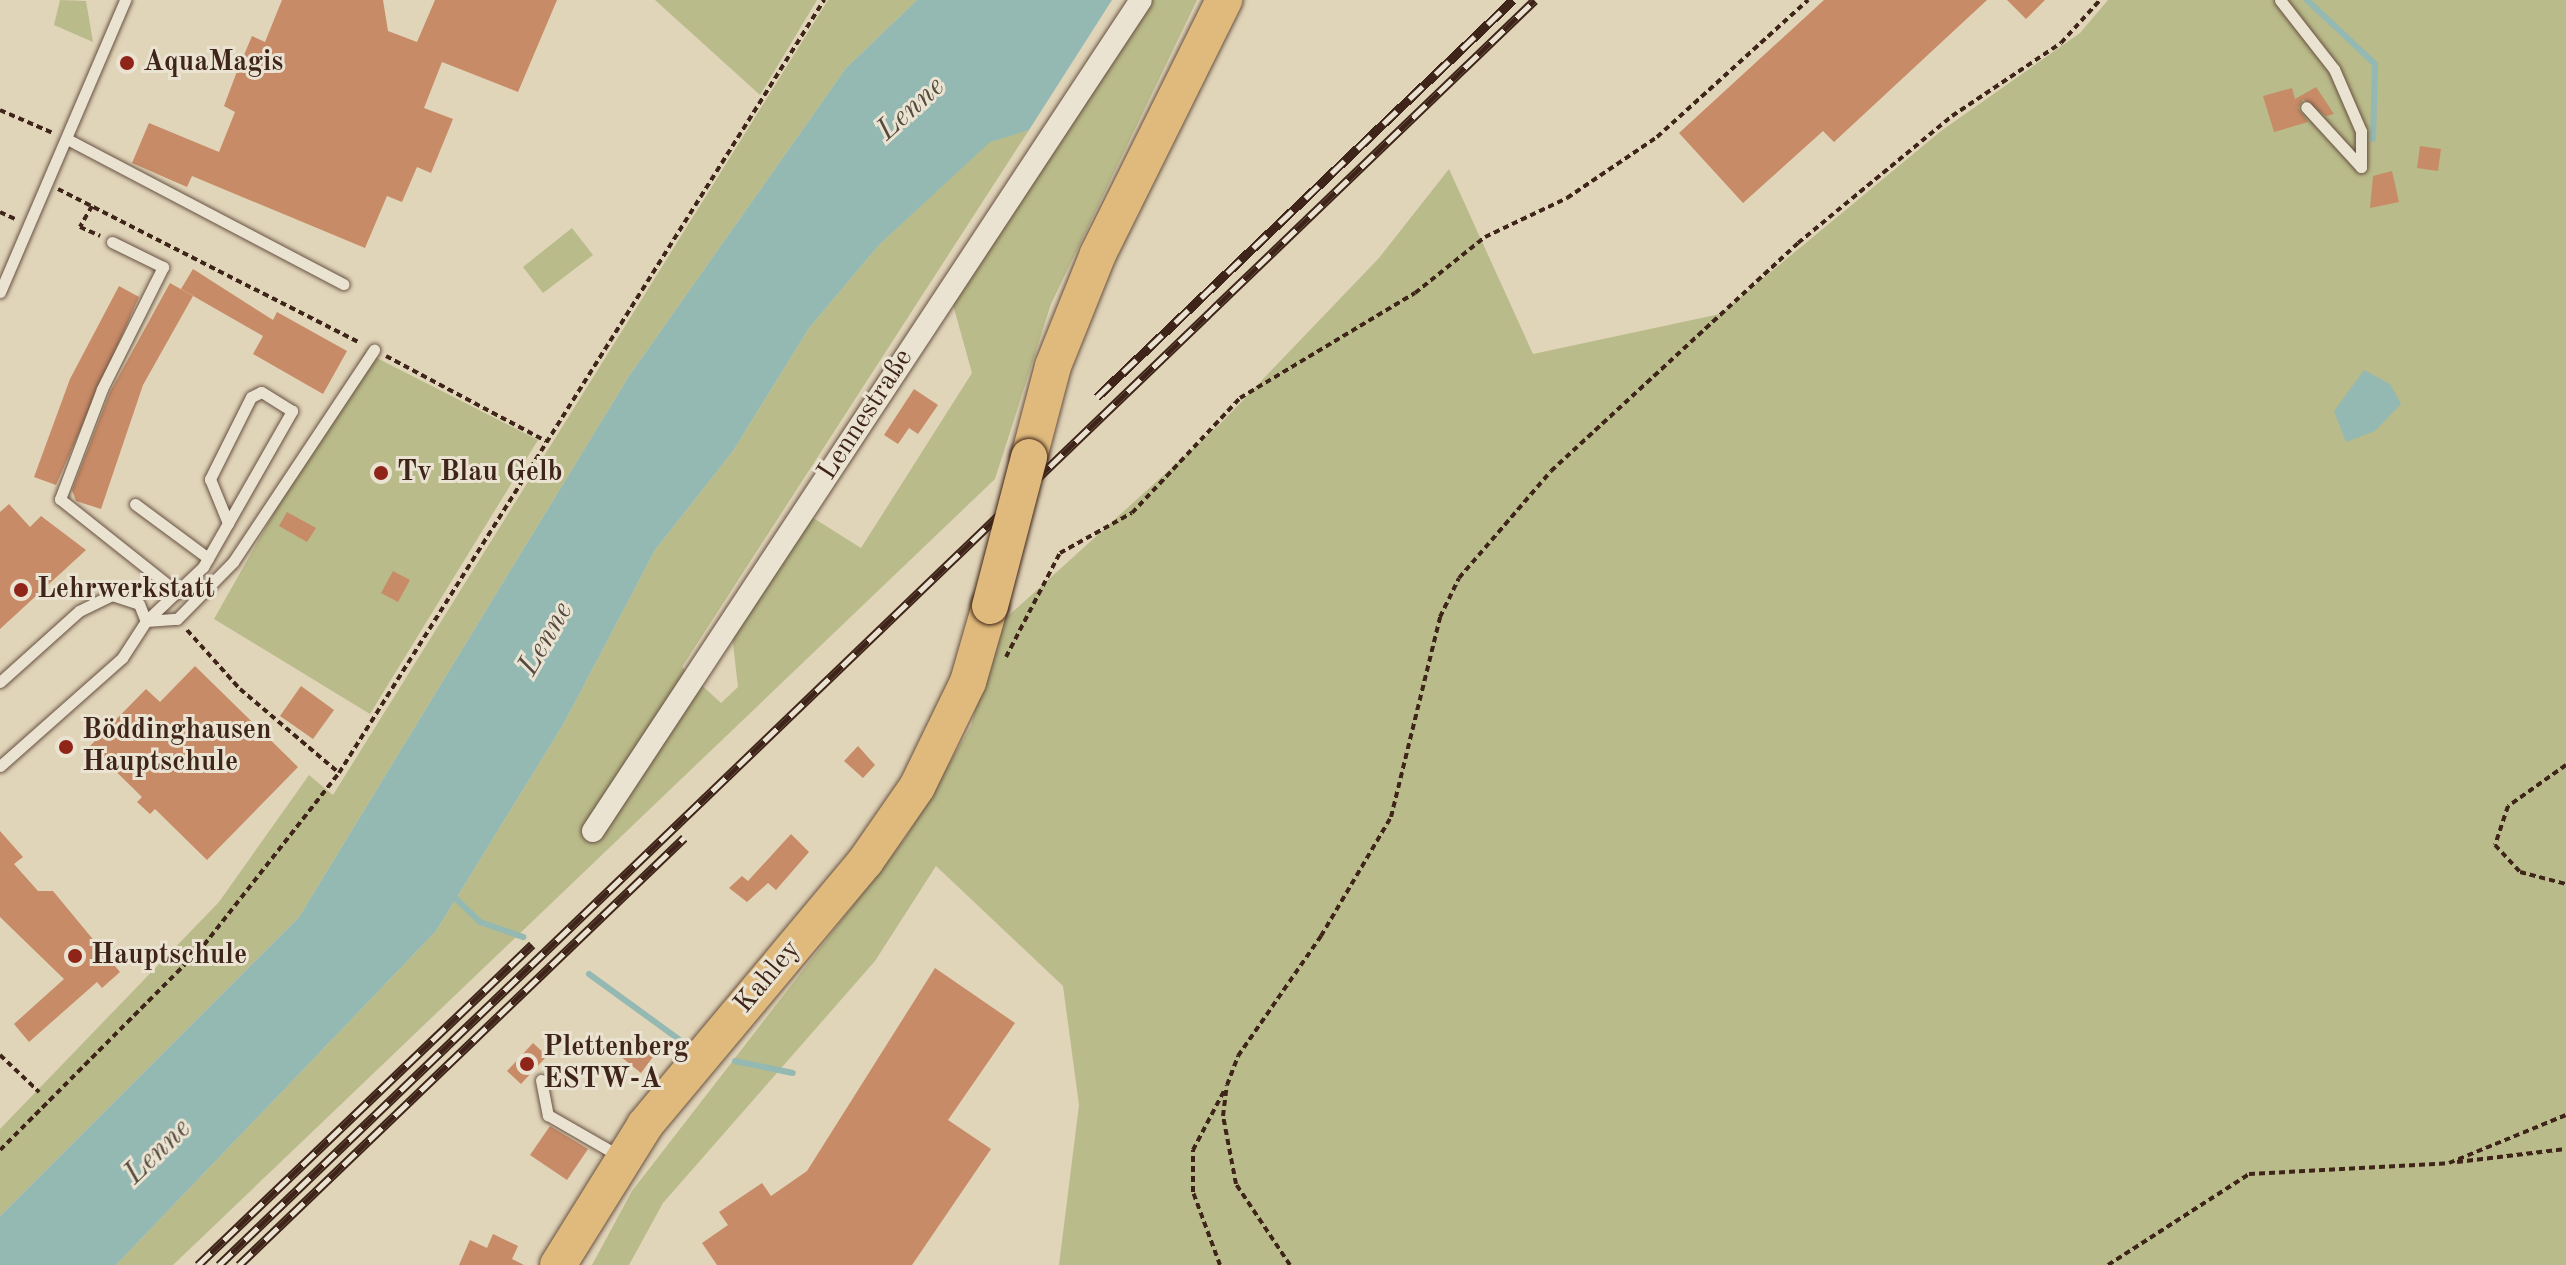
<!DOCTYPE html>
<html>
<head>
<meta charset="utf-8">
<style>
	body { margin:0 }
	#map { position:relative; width:2566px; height:1265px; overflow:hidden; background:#e0d4b9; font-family:"Old Standard TT",serif }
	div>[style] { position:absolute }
	.green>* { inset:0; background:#babb8a }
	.water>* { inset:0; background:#94b8b2 }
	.stream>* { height:6px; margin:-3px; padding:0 3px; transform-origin:3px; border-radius:3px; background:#94b8b2 }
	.building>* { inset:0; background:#c88b67 }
	.path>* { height:4px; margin-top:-2px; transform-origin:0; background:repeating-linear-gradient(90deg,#3f2519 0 6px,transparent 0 10px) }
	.roads { filter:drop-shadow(0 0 2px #675141) drop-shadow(0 0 2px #675141) }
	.service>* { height:11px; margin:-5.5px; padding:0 5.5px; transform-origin:5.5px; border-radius:5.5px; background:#ebe3d2 }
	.minor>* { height:22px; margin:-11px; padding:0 11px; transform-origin:11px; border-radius:11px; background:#ebe3d2 }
	.primary>* { height:36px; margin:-18px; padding:0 18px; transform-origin:18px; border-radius:18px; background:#e0ba7c }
	.rail>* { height:9px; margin-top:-4.5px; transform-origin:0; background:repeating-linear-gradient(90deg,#ebe3d2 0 18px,#3f2519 0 36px); box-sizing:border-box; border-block:2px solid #3f2519 }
	.bridges { filter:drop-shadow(0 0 2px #3f2519) drop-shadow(0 0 2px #3f2519) }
	.primary-bridge>* { height:36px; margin:-18px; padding:0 18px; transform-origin:18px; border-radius:18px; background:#e0ba7c }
	.dots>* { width:22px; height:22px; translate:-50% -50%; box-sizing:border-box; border:4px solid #ebe3d2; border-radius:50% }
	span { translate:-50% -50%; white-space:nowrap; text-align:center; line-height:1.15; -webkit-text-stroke:6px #ebe3d2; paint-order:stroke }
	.poi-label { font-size:28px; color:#3f2519; font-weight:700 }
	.left { translate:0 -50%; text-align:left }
	.street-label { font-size:28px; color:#3f2519 }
	.water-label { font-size:30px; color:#544a3f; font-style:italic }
</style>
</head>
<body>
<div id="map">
	<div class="green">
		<i style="clip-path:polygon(60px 0,86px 1px,93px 42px,54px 25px)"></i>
		<i style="clip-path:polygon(655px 0,817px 0,760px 95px)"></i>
		<i style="clip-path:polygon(828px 0,917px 0,846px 68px,629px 376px,299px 917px,0 1216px,0 1129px,219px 902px,309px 775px,333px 795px)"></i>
		<i style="clip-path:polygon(1146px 0,1197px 0,1051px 304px,995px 479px,173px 1265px,116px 1265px,436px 931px,564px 723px,655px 550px,733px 451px,809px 328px,879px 245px,990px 141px,1029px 130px,682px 667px,721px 703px,738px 687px,732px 635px,807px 514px,861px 548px,972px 373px,950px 294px)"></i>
		<i style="clip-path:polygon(2108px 0,2566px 0,2566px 1265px,1059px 1265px,1079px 1105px,1063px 986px,936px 866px,875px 961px,663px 1203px,629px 1265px,592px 1265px,632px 1191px,906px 837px,971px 726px,996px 627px,1220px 424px,1379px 258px,1449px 169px,1533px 354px,1720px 314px,1941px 131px,2080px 33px)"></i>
		<i style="clip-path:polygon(572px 228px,593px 255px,543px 293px,523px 267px)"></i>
		<i style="clip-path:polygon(365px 352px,538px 440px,370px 714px,214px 619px)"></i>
	</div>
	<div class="water">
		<i style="clip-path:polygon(917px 0,1112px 0,1029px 130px,990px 142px,879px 245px,809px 328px,733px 451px,655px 550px,564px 723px,436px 931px,116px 1265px,0 1265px,0 1216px,299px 917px,629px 376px,846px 68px)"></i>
		<i style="clip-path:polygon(2364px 370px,2390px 384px,2401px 404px,2375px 431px,2346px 442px,2334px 411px)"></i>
	</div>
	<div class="stream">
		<i style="left:2307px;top:0;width:93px;rotate:43.3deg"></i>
		<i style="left:2375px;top:64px;width:75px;rotate:91.5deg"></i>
		<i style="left:450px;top:893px;width:42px;rotate:44deg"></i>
		<i style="left:480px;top:922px;width:46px;rotate:19.2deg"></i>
		<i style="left:589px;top:974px;width:112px;rotate:36deg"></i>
		<i style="left:735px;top:1061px;width:59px;rotate:11.7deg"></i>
	</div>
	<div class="building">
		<i style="clip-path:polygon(282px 0,383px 0,388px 31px,417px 42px,435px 0,557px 0,518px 92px,442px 62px,424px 108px,453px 119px,431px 173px,417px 167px,402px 202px,387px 196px,365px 248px,192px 176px,187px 187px,132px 163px,149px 123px,219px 152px,235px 112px,224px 106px,236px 74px,252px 36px,265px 42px)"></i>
		<i style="clip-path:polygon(1824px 0,1987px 0,1834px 142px,1823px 131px,1743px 203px,1679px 133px)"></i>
		<i style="clip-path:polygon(2007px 0,2045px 0,2026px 19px)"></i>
		<i style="clip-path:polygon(2316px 87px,2334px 114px,2326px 116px,2303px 99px,2298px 108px,2308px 122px,2274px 132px,2263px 96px,2292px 88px,2295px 99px)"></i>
		<i style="clip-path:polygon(2420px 146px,2441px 149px,2438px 171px,2417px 168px)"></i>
		<i style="clip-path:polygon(2392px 171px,2399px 202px,2370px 208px,2373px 176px)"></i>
		<i style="clip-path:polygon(193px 269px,273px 320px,277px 312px,347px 351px,323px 394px,253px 354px,263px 336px,181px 289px)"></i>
		<i style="clip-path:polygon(170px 283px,193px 296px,143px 385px,101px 509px,76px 501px,72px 490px,110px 392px)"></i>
		<i style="clip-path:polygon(119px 286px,139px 297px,56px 485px,34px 477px,70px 379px)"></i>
		<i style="clip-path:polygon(914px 389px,938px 405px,918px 434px,909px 428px,898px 444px,884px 435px)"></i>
		<i style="clip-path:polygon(9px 504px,30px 527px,41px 516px,86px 550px,0 629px,0 512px)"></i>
		<i style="clip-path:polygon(287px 512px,316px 528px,307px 542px,279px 526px)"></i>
		<i style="clip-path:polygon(393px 571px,410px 580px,398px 602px,381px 593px)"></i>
		<i style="clip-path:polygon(195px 666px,298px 767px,207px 860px,155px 809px,150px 814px,137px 802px,142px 797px,90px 746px,146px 689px,160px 702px)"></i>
		<i style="clip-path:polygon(301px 686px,334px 710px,313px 739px,280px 716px)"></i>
		<i style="clip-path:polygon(858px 746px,875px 765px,863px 778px,844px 761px)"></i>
		<i style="clip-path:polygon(0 831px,23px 857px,14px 864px,38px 891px,53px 891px,120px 972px,102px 988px,97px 982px,29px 1042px,14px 1024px,64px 979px,0 917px)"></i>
		<i style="clip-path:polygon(791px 834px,809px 852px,776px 890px,768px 883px,747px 902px,729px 888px,742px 876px,748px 881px)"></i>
		<i style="clip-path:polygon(935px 968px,1015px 1023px,948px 1120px,991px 1149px,912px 1265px,717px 1265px,702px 1243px,728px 1225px,719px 1212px,762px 1183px,771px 1196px,807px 1171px)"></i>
		<i style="clip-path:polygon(637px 1034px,658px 1050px,641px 1073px,620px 1056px)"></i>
		<i style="clip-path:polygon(533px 1043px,547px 1056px,521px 1084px,507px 1071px)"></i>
		<i style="clip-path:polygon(550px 1126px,588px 1149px,567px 1180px,530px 1155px)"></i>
		<i style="clip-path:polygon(493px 1234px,518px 1246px,512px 1259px,524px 1265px,459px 1265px,470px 1240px,487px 1248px)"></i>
	</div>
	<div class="path">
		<i style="left:0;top:110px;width:58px;rotate:23.5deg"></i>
		<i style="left:58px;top:189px;width:339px;rotate:27deg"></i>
		<i style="left:92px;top:206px;width:24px;rotate:120deg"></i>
		<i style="left:80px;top:227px;width:22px;rotate:24deg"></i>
		<i style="left:0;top:212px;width:19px;rotate:25deg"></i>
		<i style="left:386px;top:356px;width:181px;rotate:28deg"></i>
		<i style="left:187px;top:630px;width:79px;rotate:48.1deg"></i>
		<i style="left:240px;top:689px;width:130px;rotate:40.3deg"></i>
		<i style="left:1006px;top:657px;width:117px;rotate:-62.6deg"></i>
		<i style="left:1060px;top:553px;width:82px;rotate:-29.1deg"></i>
		<i style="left:1132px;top:513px;width:158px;rotate:-46.8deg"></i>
		<i style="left:1240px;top:398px;width:204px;rotate:-31deg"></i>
		<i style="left:1415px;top:293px;width:90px;rotate:-38.7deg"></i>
		<i style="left:1485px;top:237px;width:91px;rotate:-25.4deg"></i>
		<i style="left:1567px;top:198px;width:109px;rotate:-34.1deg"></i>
		<i style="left:1657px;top:137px;width:204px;rotate:-42.2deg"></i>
		<i style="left:2566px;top:765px;width:71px;rotate:144.7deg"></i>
		<i style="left:2508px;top:806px;width:41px;rotate:108.4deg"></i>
		<i style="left:2495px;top:845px;width:37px;rotate:47deg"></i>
		<i style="left:2520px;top:872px;width:48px;rotate:14.6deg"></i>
		<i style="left:0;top:1055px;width:54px;rotate:43.5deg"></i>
		<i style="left:0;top:1150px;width:289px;rotate:-45.1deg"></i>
		<i style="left:204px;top:945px;width:219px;rotate:-51.9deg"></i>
		<i style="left:339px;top:773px;width:913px;rotate:-57.89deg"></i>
		<i style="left:2457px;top:1162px;width:110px;rotate:-6.8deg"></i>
		<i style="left:1220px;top:1265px;width:78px;rotate:-110.3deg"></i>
		<i style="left:1193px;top:1192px;width:42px;rotate:-90deg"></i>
		<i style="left:1193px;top:1150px;width:67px;rotate:-62.3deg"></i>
		<i style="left:1290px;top:1265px;width:97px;rotate:-123.7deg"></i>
		<i style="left:1236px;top:1184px;width:69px;rotate:-100.8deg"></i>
		<i style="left:1223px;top:1116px;width:31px;rotate:-83deg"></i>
		<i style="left:1227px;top:1085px;width:31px;rotate:-69deg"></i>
		<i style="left:1238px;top:1056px;width:146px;rotate:-55.3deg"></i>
		<i style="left:1321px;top:936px;width:138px;rotate:-59.5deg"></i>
		<i style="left:1391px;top:817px;width:206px;rotate:-76.2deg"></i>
		<i style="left:1440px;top:617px;width:43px;rotate:-64deg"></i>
		<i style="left:1459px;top:578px;width:141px;rotate:-49.3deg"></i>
		<i style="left:1551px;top:471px;width:336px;rotate:-42.7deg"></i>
		<i style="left:1798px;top:243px;width:200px;rotate:-39.5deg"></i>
		<i style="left:1952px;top:116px;width:131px;rotate:-33.8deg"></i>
		<i style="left:2061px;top:43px;width:58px;rotate:-47.8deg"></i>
		<i style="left:2108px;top:1265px;width:168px;rotate:-32.8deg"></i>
		<i style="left:2249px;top:1174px;width:200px;rotate:-3.1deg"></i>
		<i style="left:2449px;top:1163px;width:126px;rotate:-22.3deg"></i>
	</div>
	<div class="roads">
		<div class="service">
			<i style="left:2280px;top:0;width:88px;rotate:52deg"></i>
			<i style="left:2334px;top:69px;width:68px;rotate:66.5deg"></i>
			<i style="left:2361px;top:131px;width:36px;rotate:90deg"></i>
			<i style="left:2361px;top:167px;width:81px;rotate:-132.5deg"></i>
			<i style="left:69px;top:140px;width:310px;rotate:27.7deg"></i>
			<i style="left:112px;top:242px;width:57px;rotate:26.1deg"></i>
			<i style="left:163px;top:267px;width:136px;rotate:116.6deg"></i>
			<i style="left:102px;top:389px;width:118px;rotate:110.9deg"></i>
			<i style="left:60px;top:499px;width:151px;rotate:38.5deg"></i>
			<i style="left:0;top:292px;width:318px;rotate:-66.8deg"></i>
			<i style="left:135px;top:504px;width:91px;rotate:36.5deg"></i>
			<i style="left:146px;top:621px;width:79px;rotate:-43.5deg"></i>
			<i style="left:203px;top:567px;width:180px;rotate:-60.3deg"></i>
			<i style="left:292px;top:411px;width:36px;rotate:-148deg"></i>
			<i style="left:261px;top:392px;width:11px;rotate:153deg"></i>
			<i style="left:251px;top:397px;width:92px;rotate:116.6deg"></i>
			<i style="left:210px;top:479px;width:48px;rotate:67.8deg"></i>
			<i style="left:146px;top:621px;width:31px;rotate:-4deg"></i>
			<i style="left:177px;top:619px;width:80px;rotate:-45.5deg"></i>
			<i style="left:233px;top:562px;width:255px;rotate:-56.4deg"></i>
			<i style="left:0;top:682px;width:106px;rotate:-41.9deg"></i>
			<i style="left:79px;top:611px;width:37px;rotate:-26deg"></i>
			<i style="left:112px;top:595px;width:28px;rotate:18deg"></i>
			<i style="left:139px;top:604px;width:18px;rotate:68deg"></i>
			<i style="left:146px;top:621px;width:44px;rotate:123deg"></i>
			<i style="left:122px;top:658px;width:163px;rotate:138.5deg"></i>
			<i style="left:541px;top:1080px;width:36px;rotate:79deg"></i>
			<i style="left:548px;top:1115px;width:84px;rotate:29.9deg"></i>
		</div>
		<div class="minor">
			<i style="left:593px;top:831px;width:995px;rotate:-56.6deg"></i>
		</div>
		<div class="primary">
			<i style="left:1029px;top:457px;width:94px;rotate:-75.2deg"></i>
			<i style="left:1053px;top:366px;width:121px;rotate:-68.1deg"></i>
			<i style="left:1098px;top:254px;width:284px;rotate:-63.6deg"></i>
			<i style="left:558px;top:1265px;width:165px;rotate:-58.1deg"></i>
			<i style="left:645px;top:1125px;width:343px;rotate:-50.1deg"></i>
			<i style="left:865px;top:862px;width:91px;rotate:-55.3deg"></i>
			<i style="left:917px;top:787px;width:117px;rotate:-64.1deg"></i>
			<i style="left:968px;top:682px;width:79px;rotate:-73.9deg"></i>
		</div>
	</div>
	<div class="rail">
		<i style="left:1097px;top:397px;width:575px;rotate:-43.66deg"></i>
		<i style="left:198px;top:1265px;width:463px;rotate:-43.8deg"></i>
		<i style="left:219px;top:1265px;width:1825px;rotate:-43.87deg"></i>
		<i style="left:239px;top:1265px;width:617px;rotate:-43.82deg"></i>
	</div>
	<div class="bridges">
		<div class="primary-bridge">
			<i style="left:990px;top:606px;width:154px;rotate:-75.3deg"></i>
		</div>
	</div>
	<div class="dots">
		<i style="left:127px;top:63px;background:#8f2418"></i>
		<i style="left:381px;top:473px;background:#8f2418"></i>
		<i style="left:21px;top:590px;background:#8f2418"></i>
		<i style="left:66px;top:747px;background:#8f2418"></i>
		<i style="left:75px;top:956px;background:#8f2418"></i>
		<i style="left:527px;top:1064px;background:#8f2418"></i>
	</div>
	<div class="poi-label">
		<span class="left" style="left:143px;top:63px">AquaMagis</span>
		<span class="left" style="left:397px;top:473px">Tv Blau Gelb</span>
		<span class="left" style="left:37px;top:590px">Lehrwerkstatt</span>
		<span class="left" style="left:82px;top:747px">Böddinghausen<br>Hauptschule</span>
		<span class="left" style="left:91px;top:956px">Hauptschule</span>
		<span class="left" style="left:543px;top:1064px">Plettenberg<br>ESTW-A</span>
	</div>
	<div class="street-label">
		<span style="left:866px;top:415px;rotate:-57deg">Lennestraße</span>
		<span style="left:768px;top:977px;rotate:-50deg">Kahley</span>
	</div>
	<div class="water-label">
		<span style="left:911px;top:109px;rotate:-42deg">Lenne</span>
		<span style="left:546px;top:639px;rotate:-60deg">Lenne</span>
		<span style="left:158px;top:1152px;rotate:-44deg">Lenne</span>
	</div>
</div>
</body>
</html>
